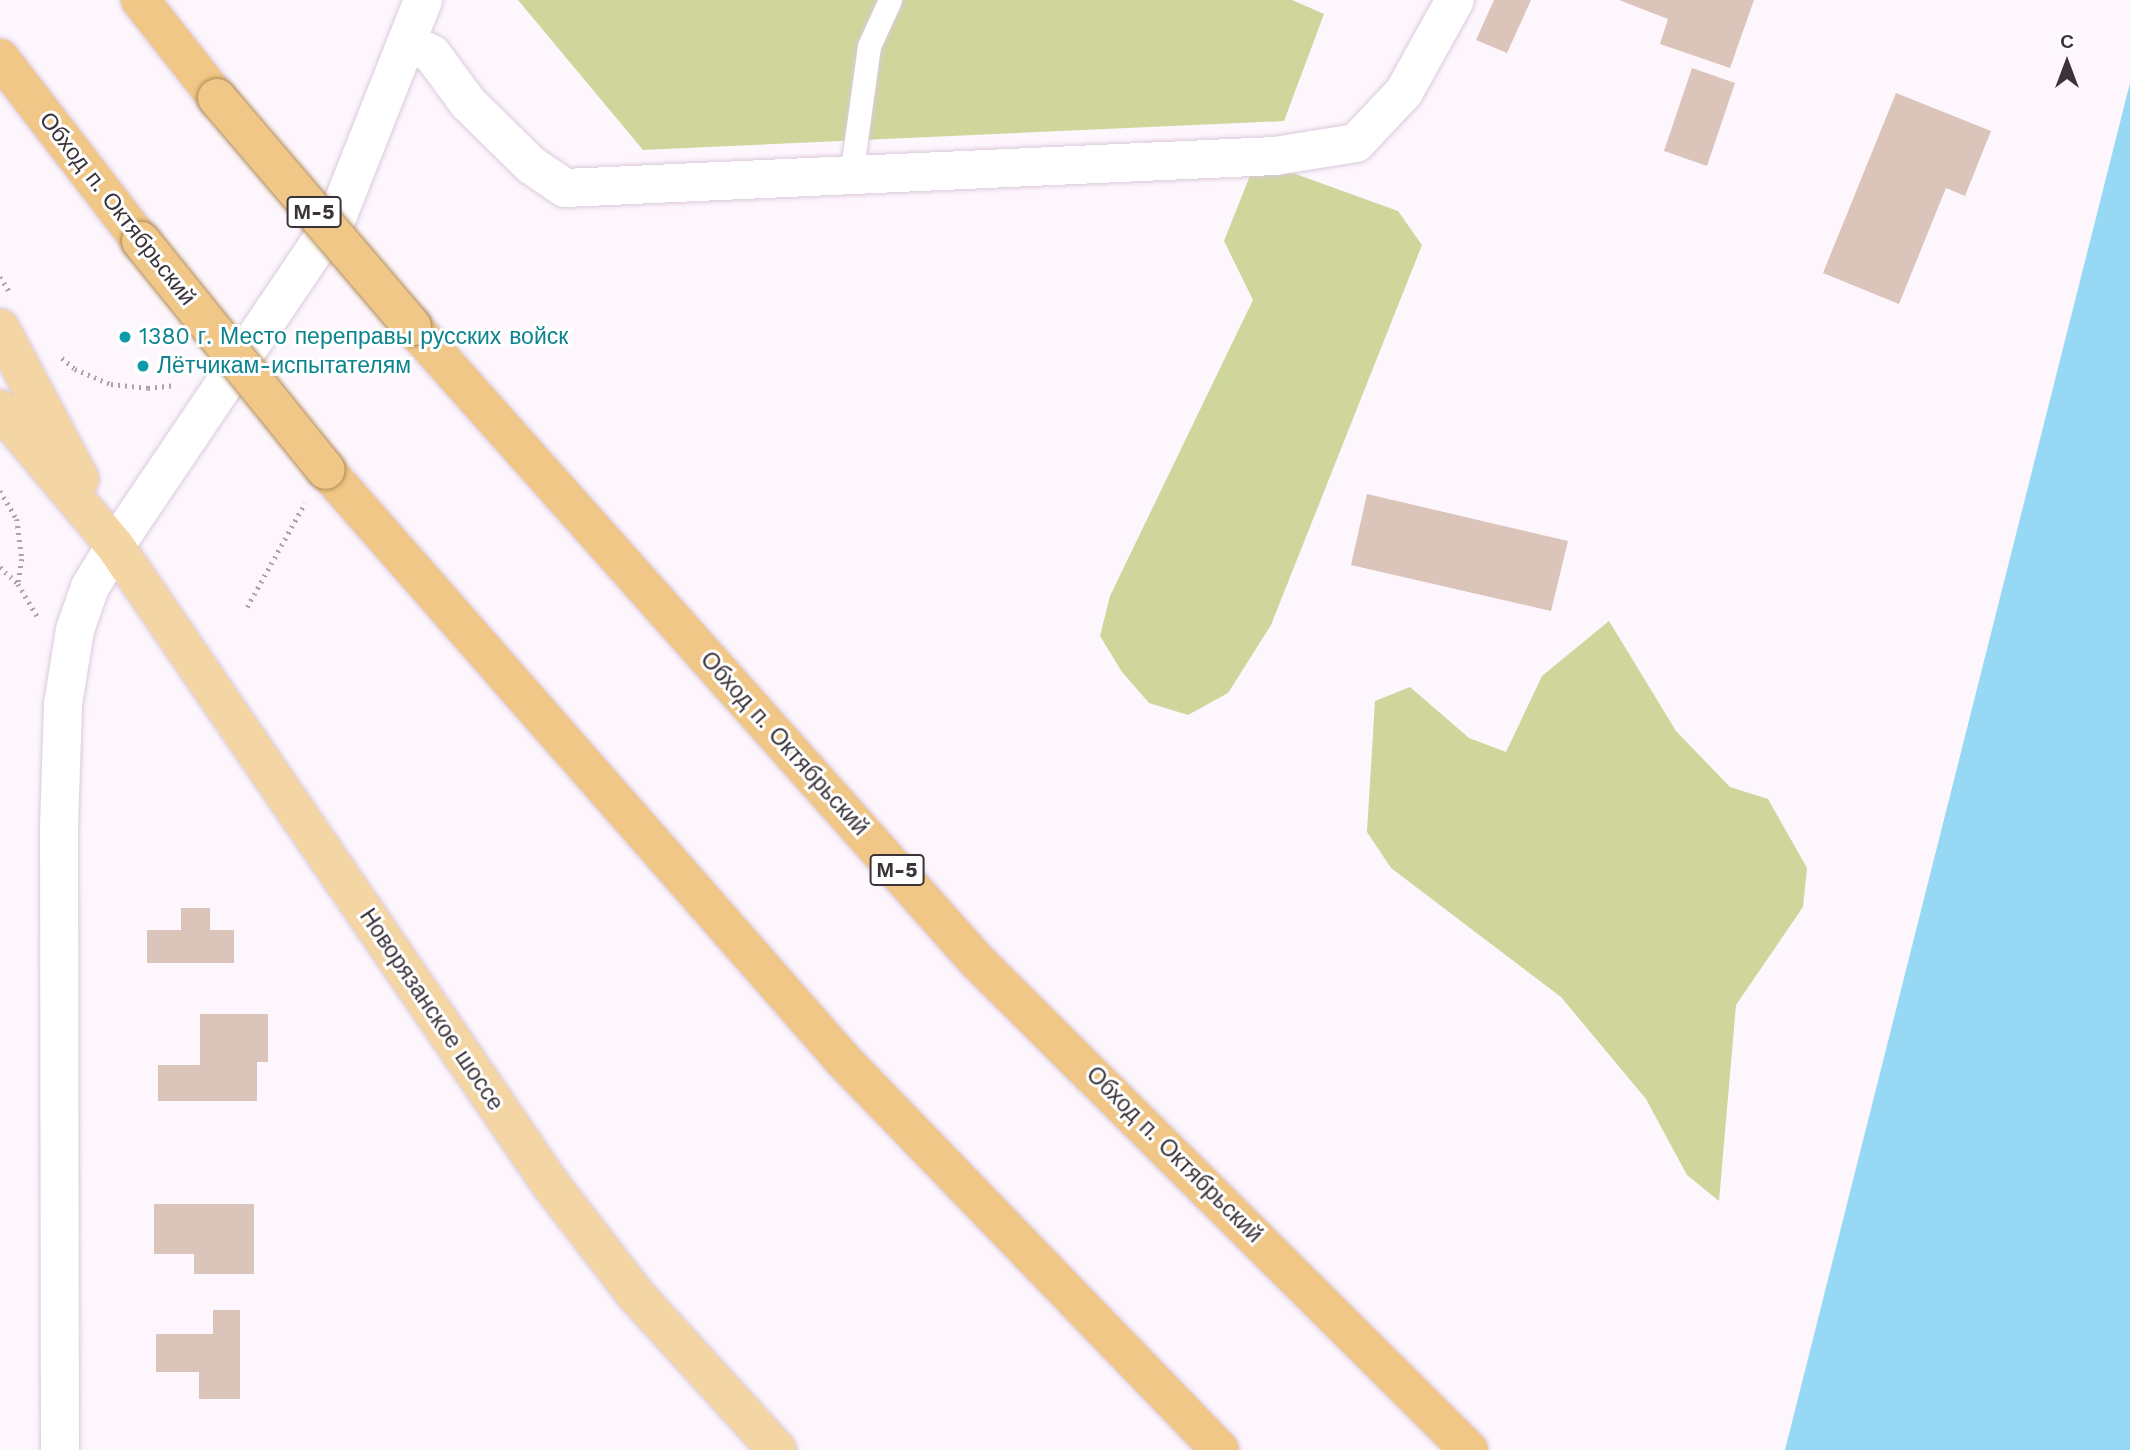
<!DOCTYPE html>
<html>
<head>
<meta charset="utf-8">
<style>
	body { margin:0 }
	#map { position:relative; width:2130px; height:1450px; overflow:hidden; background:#fdf6fd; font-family:"Work Sans",sans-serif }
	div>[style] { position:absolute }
	.green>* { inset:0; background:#ced69b }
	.water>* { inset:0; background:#97d8f4 }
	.building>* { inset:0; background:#dbc4ba }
	.path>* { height:4.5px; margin-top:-2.25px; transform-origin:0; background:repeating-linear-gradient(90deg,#aaa3aa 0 2px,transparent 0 7px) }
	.roads { filter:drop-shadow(0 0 2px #dbcadc) drop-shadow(0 0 2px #dbcadc) }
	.service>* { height:23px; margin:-11.5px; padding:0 11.5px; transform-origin:11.5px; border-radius:11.5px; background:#fff }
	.minor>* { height:38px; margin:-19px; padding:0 19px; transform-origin:19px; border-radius:19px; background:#fff }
	.primary>* { height:38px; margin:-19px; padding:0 19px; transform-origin:19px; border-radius:19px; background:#f4d5a4 }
	.trunk>* { height:38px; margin:-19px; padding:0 19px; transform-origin:19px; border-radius:19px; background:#f0c786 }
	.bridges { filter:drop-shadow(0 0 2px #ae8a58) drop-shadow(0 0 2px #ae8a58) }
	.trunk-bridge>* { height:38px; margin:-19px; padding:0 19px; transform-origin:19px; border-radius:19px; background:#f0c786 }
	.dots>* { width:19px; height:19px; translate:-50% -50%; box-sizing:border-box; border:4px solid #fff; border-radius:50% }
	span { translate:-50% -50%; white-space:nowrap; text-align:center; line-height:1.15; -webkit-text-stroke:6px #fff; paint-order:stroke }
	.shield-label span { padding:2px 5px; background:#fff; border:2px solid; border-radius:5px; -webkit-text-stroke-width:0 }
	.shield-label { font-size:21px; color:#3a333a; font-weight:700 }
	.street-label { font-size:23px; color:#3a333a }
	.culture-label { font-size:23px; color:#0d838f }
	.left { translate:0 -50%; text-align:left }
	.north { position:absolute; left:2032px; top:28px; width:70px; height:70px; -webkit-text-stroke:5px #fff; paint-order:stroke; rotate:0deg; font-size:19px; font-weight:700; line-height:28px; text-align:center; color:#3a333a }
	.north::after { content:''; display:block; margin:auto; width:24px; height:32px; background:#3a333a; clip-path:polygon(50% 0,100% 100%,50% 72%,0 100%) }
</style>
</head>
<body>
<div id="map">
	<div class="green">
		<i style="clip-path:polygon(518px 0,1292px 0,1324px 14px,1284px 121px,643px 150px)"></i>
		<i style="clip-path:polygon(1253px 168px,1290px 172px,1398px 211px,1422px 245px,1271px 625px,1228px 693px,1188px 715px,1149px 703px,1122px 672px,1100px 636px,1110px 596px,1253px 300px,1224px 241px)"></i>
		<i style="clip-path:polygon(1609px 621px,1676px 731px,1730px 787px,1768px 799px,1807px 868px,1803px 907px,1736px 1005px,1719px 1201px,1687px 1175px,1646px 1099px,1561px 997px,1391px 868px,1367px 832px,1375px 701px,1410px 687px,1469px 738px,1506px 752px,1542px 676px)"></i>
	</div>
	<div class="water">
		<i style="clip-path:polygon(2130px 83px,2130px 1450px,1785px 1450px,1907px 966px)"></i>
	</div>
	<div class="building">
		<i style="clip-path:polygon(1494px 0,1531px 0,1507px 53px,1476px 40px)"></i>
		<i style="clip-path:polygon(1619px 0,1754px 0,1730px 68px,1660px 44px,1668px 19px)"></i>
		<i style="clip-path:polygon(1692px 68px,1735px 83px,1707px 166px,1664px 151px)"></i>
		<i style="clip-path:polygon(1896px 93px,1991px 131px,1965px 196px,1946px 188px,1899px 304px,1823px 273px)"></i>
		<i style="clip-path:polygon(1367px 494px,1568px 541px,1551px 611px,1351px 565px)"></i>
		<i style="clip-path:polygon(181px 908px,210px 908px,210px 930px,234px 930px,234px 963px,147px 963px,147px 930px,181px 930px)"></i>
		<i style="clip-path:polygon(200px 1014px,268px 1014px,268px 1062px,257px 1062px,257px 1101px,158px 1101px,158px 1065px,200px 1065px)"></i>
		<i style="clip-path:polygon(154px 1204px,254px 1204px,254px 1274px,194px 1274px,194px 1254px,154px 1254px)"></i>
		<i style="clip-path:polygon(213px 1310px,240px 1310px,240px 1399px,199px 1399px,199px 1372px,156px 1372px,156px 1334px,213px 1334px)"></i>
	</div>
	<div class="path">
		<i style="left:0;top:277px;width:17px;rotate:57deg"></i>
		<i style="left:62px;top:358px;width:17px;rotate:40deg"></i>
		<i style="left:75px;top:369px;width:39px;rotate:23deg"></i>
		<i style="left:111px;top:384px;width:37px;rotate:6deg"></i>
		<i style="left:148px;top:388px;width:28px;rotate:-6deg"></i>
		<i style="left:0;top:491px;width:33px;rotate:59deg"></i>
		<i style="left:17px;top:519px;width:40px;rotate:82.9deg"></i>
		<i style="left:22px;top:559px;width:25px;rotate:99deg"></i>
		<i style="left:0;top:567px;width:25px;rotate:43deg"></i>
		<i style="left:18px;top:584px;width:39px;rotate:59deg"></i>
		<i style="left:247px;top:607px;width:119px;rotate:-60.9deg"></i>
	</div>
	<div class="roads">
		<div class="service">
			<i style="left:851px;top:176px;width:131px;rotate:-82.1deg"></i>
			<i style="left:869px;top:46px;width:51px;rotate:-65.5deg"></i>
		</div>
		<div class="minor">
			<i style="left:407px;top:42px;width:28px;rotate:26deg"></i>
			<i style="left:432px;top:54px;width:61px;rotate:53.7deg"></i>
			<i style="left:468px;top:103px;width:88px;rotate:44.5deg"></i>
			<i style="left:531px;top:165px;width:41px;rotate:34.1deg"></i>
			<i style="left:565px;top:188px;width:711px;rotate:-2.58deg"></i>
			<i style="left:1275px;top:156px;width:82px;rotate:-9.1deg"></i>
			<i style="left:1356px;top:143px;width:70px;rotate:-46.7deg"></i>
			<i style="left:1404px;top:92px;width:105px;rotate:-61deg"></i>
			<i style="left:60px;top:1450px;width:623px;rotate:-90.09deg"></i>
			<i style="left:59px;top:827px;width:123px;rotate:-88.1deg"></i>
			<i style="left:63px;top:704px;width:75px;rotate:-80.8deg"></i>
			<i style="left:75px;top:630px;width:46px;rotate:-70.8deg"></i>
			<i style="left:90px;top:587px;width:48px;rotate:-58.6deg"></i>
			<i style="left:115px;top:546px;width:399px;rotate:-56deg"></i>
			<i style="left:338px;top:215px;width:231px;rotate:-68.4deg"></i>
		</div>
		<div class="primary">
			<i style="left:0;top:328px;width:171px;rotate:62.1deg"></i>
			<i style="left:0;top:409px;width:179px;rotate:50deg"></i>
			<i style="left:115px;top:546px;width:774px;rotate:55.69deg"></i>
			<i style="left:551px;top:1185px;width:139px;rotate:52.3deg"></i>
			<i style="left:636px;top:1295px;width:210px;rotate:47.7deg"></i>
		</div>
		<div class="trunk">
			<i style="left:140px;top:0;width:125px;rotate:51.8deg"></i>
			<i style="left:0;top:58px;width:231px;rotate:52.4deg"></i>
			<i style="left:412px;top:326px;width:849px;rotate:48.34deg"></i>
			<i style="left:976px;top:960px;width:695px;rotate:44.83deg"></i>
			<i style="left:326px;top:470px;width:784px;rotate:48.77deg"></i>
			<i style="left:843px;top:1060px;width:542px;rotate:45.97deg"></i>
		</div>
	</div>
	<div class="bridges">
		<div class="trunk-bridge">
			<i style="left:217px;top:98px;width:300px;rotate:49.5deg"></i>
			<i style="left:141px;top:241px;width:294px;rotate:51.1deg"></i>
		</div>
	</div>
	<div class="dots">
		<i style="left:125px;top:337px;background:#0f9aa8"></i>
		<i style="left:143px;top:366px;background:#0f9aa8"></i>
	</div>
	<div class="shield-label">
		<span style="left:314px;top:212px">М-5</span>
		<span style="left:897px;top:870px">М-5</span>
	</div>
	<div class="street-label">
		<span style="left:117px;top:209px;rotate:52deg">Обход п. Октябрьский</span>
		<span style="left:784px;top:744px;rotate:48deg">Обход п. Октябрьский</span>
		<span style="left:431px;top:1010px;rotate:56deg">Новорязанское шоссе</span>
		<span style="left:1174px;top:1155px;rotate:45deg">Обход п. Октябрьский</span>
	</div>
	<div class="culture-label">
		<span class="left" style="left:139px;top:337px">1380 г. Место переправы русских войск</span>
		<span class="left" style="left:157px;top:366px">Лётчикам-испытателям</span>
	</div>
	<div class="north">С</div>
</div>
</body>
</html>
